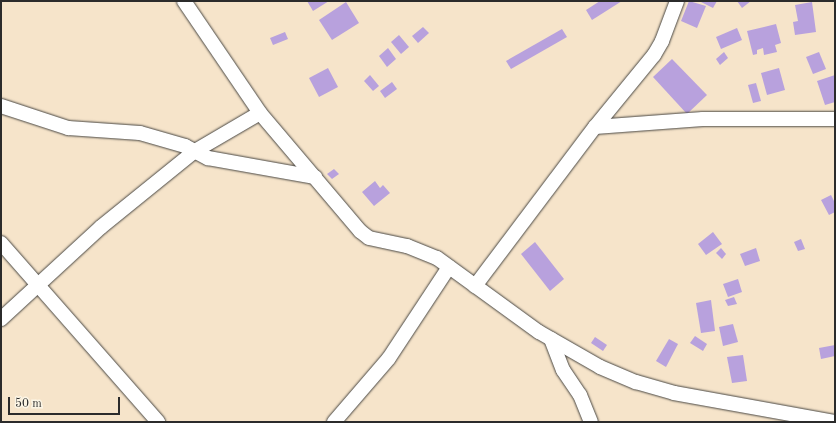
<!DOCTYPE html>
<html>
<head>
<meta charset="utf-8">
<style>
	body { margin:0 }
	#map { position:relative; width:836px; height:423px; overflow:hidden; background:#f6e4ca; font-family:"Old Standard TT",serif }
	div>[style] { position:absolute }
	.building>* { inset:0; background:#b8a1dd }
	.roads { filter:drop-shadow(0 0 1px #494743) drop-shadow(0 0 1px #494743) }
	.street>* { height:14px; margin:-7px; padding:0 7px; transform-origin:7px; border-radius:7px; background:#fff }
	span { translate:-50% -50%; white-space:nowrap; text-align:center; line-height:1.15; -webkit-text-stroke:3px #fcf5e5; paint-order:stroke }
	.frame { position:absolute; inset:0; border:2px solid #2b2b2b; pointer-events:none }
	.scale { position:absolute; left:8px; top:397px; width:112px; height:18px; box-sizing:border-box; border:2px solid #2b2b2b; border-top:0; padding-left:5px; font-size:12px; line-height:14px; white-space:nowrap; color:#2b2b2b; -webkit-text-stroke:3px #fcf5e5; paint-order:stroke }
</style>
</head>
<body>
<div id="map">
	<div class="building">
		<i style="clip-path:polygon(307px 1px,329px 1px,313px 11px)"></i>
		<i style="clip-path:polygon(600px 1px,622px 1px,592px 20px,586px 10px)"></i>
		<i style="clip-path:polygon(689px 1px,706px 6px,697px 28px,681px 21px)"></i>
		<i style="clip-path:polygon(699px 1px,717px 1px,713px 8px)"></i>
		<i style="clip-path:polygon(737px 1px,751px 1px,742px 8px)"></i>
		<i style="clip-path:polygon(346px 2px,359px 23px,332px 40px,319px 20px)"></i>
		<i style="clip-path:polygon(812px 2px,816px 32px,795px 35px,793px 22px,798px 21px,795px 5px)"></i>
		<i style="clip-path:polygon(776px 24px,781px 43px,775px 45px,777px 52px,764px 55px,763px 48px,757px 50px,757px 54px,753px 55px,747px 31px)"></i>
		<i style="clip-path:polygon(423px 27px,429px 33px,418px 43px,412px 36px)"></i>
		<i style="clip-path:polygon(737px 28px,742px 40px,721px 49px,716px 37px)"></i>
		<i style="clip-path:polygon(562px 29px,567px 37px,511px 69px,506px 61px)"></i>
		<i style="clip-path:polygon(285px 32px,288px 39px,273px 45px,270px 38px)"></i>
		<i style="clip-path:polygon(399px 35px,409px 47px,401px 54px,391px 42px)"></i>
		<i style="clip-path:polygon(388px 48px,396px 59px,387px 67px,379px 56px)"></i>
		<i style="clip-path:polygon(724px 52px,728px 58px,720px 65px,716px 59px)"></i>
		<i style="clip-path:polygon(819px 52px,826px 69px,813px 74px,806px 57px)"></i>
		<i style="clip-path:polygon(672px 59px,707px 95px,687px 114px,653px 77px)"></i>
		<i style="clip-path:polygon(328px 68px,338px 87px,319px 97px,309px 78px)"></i>
		<i style="clip-path:polygon(779px 68px,785px 90px,767px 95px,761px 73px)"></i>
		<i style="clip-path:polygon(370px 75px,379px 86px,373px 91px,364px 81px)"></i>
		<i style="clip-path:polygon(835px 75px,835px 102px,825px 105px,817px 81px)"></i>
		<i style="clip-path:polygon(392px 82px,397px 89px,385px 98px,380px 91px)"></i>
		<i style="clip-path:polygon(756px 83px,761px 101px,753px 103px,748px 85px)"></i>
		<i style="clip-path:polygon(334px 169px,339px 174px,332px 179px,327px 174px)"></i>
		<i style="clip-path:polygon(375px 181px,380px 188px,383px 185px,390px 193px,374px 206px,362px 192px)"></i>
		<i style="clip-path:polygon(831px 195px,835px 203px,835px 212px,829px 215px,821px 200px)"></i>
		<i style="clip-path:polygon(713px 232px,722px 244px,706px 255px,698px 244px)"></i>
		<i style="clip-path:polygon(801px 239px,805px 249px,798px 251px,794px 242px)"></i>
		<i style="clip-path:polygon(535px 242px,564px 279px,550px 291px,521px 254px)"></i>
		<i style="clip-path:polygon(721px 248px,726px 254px,722px 259px,716px 253px)"></i>
		<i style="clip-path:polygon(756px 248px,760px 261px,745px 266px,740px 254px)"></i>
		<i style="clip-path:polygon(738px 279px,742px 292px,728px 297px,723px 284px)"></i>
		<i style="clip-path:polygon(734px 297px,737px 304px,728px 306px,725px 300px)"></i>
		<i style="clip-path:polygon(711px 300px,715px 331px,701px 333px,696px 303px)"></i>
		<i style="clip-path:polygon(733px 324px,738px 342px,723px 346px,719px 327px)"></i>
		<i style="clip-path:polygon(695px 336px,707px 344px,703px 351px,690px 343px)"></i>
		<i style="clip-path:polygon(595px 337px,607px 345px,603px 351px,591px 343px)"></i>
		<i style="clip-path:polygon(669px 339px,678px 344px,666px 367px,656px 361px)"></i>
		<i style="clip-path:polygon(835px 345px,835px 356px,821px 359px,819px 348px)"></i>
		<i style="clip-path:polygon(743px 355px,747px 381px,732px 383px,727px 357px)"></i>
	</div>
	<div class="roads">
		<div class="street">
			<i style="left:184px;top:1px;width:135px;rotate:55.8deg"></i>
			<i style="left:260px;top:113px;width:155px;rotate:49.7deg"></i>
			<i style="left:360px;top:231px;width:11px;rotate:38deg"></i>
			<i style="left:369px;top:238px;width:39px;rotate:12deg"></i>
			<i style="left:407px;top:246px;width:32px;rotate:22deg"></i>
			<i style="left:437px;top:258px;width:126px;rotate:36deg"></i>
			<i style="left:539px;top:332px;width:70px;rotate:29.8deg"></i>
			<i style="left:600px;top:367px;width:39px;rotate:23deg"></i>
			<i style="left:636px;top:382px;width:40px;rotate:16deg"></i>
			<i style="left:674px;top:393px;width:164px;rotate:10.2deg"></i>
			<i style="left:1px;top:106px;width:71px;rotate:18.2deg"></i>
			<i style="left:68px;top:128px;width:72px;rotate:4deg"></i>
			<i style="left:140px;top:133px;width:47px;rotate:16.1deg"></i>
			<i style="left:185px;top:146px;width:26px;rotate:28deg"></i>
			<i style="left:208px;top:158px;width:109px;rotate:10.1deg"></i>
			<i style="left:595px;top:127px;width:108px;rotate:-4.2deg"></i>
			<i style="left:703px;top:119px;width:132px"></i>
			<i style="left:1px;top:243px;width:238px;rotate:48.7deg"></i>
			<i style="left:475px;top:286px;width:199px;rotate:-53deg"></i>
			<i style="left:595px;top:127px;width:93px;rotate:-50.7deg"></i>
			<i style="left:654px;top:55px;width:16px;rotate:-60deg"></i>
			<i style="left:662px;top:41px;width:43px;rotate:-69.4deg"></i>
			<i style="left:1px;top:319px;width:136px;rotate:-42.6deg"></i>
			<i style="left:101px;top:227px;width:121px;rotate:-39deg"></i>
			<i style="left:195px;top:151px;width:75px;rotate:-30.3deg"></i>
			<i style="left:551px;top:339px;width:33px;rotate:69deg"></i>
			<i style="left:563px;top:370px;width:30px;rotate:56deg"></i>
			<i style="left:580px;top:395px;width:29px;rotate:68deg"></i>
			<i style="left:334px;top:422px;width:84px;rotate:-49.3deg"></i>
			<i style="left:389px;top:358px;width:109px;rotate:-56.6deg"></i>
		</div>
	</div>
	<div class="frame"></div>
	<div class="scale">50 m</div>
</div>
</body>
</html>
